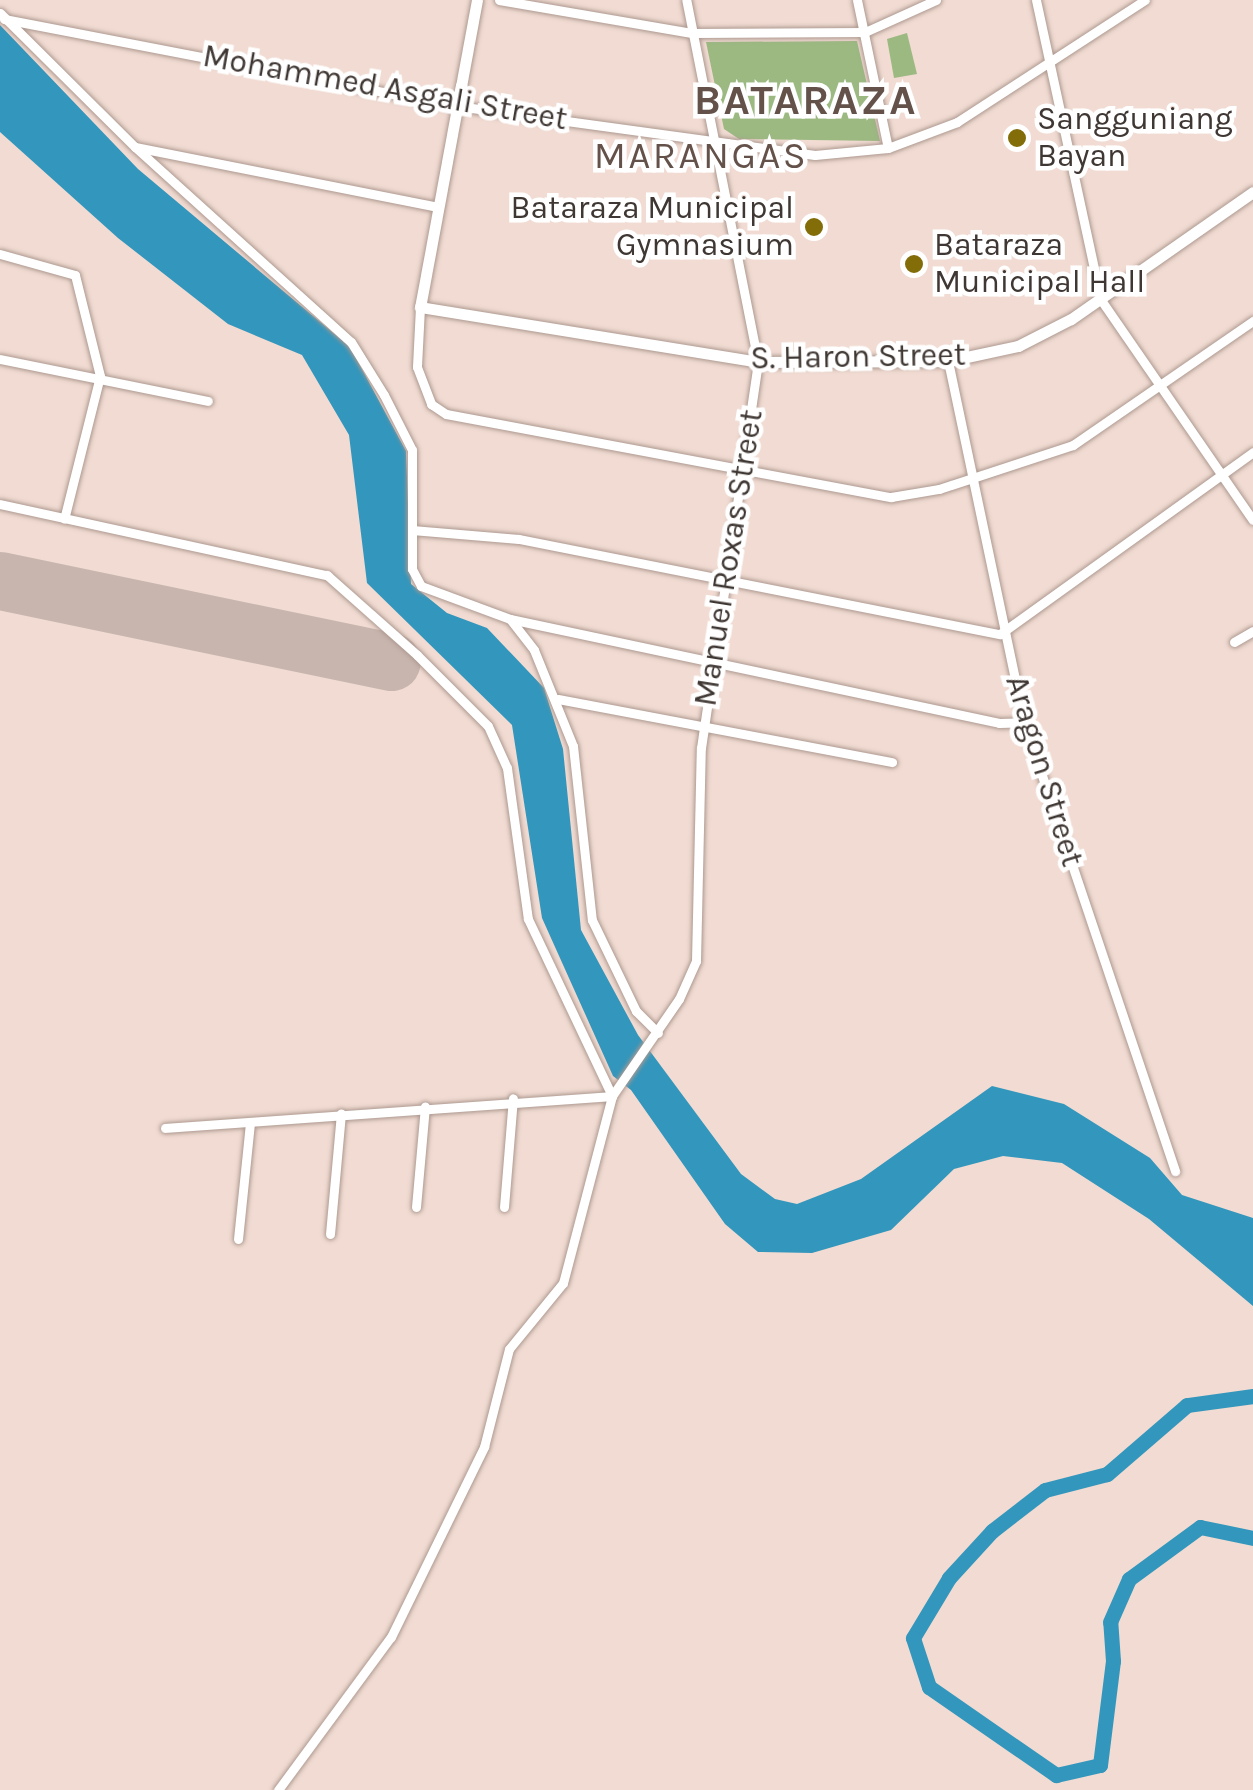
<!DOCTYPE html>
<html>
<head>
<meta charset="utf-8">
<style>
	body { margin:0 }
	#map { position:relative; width:1253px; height:1790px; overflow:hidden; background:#f1dbd2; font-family:Karla,sans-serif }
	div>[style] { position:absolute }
	.green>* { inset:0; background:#9cb982 }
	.water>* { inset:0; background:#3396bc }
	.river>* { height:15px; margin:-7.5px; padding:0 7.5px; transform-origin:7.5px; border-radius:7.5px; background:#3396bc }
	.runway>* { height:58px; margin:-29px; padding:0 29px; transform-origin:29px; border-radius:29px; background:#c8b5ae }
	.roads { filter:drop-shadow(0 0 2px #ad9990) drop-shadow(0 0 2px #ad9990) }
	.minor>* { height:9px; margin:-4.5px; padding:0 4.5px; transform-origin:4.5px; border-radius:4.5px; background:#fff }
	.tertiary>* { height:11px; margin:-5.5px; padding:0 5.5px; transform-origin:5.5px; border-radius:5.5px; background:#fff }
	.dots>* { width:28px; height:28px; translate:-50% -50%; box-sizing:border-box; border:5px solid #fff; border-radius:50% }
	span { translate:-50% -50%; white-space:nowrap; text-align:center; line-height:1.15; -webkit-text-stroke:9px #fff; paint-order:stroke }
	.street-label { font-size:32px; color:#3f3733 }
	.poi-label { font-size:32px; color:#3f3733 }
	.left { translate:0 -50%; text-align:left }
	.right { translate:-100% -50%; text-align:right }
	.quarter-label { font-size:38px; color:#64524a; letter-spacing:2.5px }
	.district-label { font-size:42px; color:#64524a; font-weight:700; letter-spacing:2.5px }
</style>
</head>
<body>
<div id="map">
	<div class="green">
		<i style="clip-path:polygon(907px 33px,917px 74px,894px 78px,887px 39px)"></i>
		<i style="clip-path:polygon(857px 41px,880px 141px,739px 139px,724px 129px,706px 42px)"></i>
	</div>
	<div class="water">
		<i style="clip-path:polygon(0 25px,138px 169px,350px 347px,406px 451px,411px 584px,447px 613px,487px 628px,544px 688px,563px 749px,581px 930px,638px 1035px,741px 1174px,775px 1199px,797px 1204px,861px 1179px,992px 1086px,1064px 1104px,1150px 1158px,1182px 1195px,1253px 1218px,1253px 1306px,1149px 1219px,1062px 1163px,1003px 1156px,954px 1169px,891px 1230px,812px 1253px,758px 1252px,725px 1224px,631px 1090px,613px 1076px,542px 918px,512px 725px,367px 583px,349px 435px,302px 355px,228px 324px,118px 238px,0 132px)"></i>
	</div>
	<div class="river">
		<i style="left:1253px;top:1396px;width:67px;rotate:172.2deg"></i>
		<i style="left:1187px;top:1405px;width:106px;rotate:139.2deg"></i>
		<i style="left:1107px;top:1474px;width:64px;rotate:165.5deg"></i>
		<i style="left:1045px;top:1490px;width:67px;rotate:142.3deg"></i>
		<i style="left:992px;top:1531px;width:64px;rotate:132.5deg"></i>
		<i style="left:949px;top:1578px;width:70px;rotate:121deg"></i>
		<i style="left:913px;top:1638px;width:52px;rotate:71.9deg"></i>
		<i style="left:929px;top:1687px;width:155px;rotate:34.7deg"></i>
		<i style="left:1056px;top:1775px;width:45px;rotate:-12.8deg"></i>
		<i style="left:1100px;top:1765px;width:105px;rotate:-82.9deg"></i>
		<i style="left:1113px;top:1661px;width:39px;rotate:-94deg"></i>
		<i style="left:1110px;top:1622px;width:47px;rotate:-66.2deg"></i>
		<i style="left:1129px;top:1579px;width:88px;rotate:-36.2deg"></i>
		<i style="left:1200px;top:1527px;width:54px;rotate:11.7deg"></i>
	</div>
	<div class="runway">
		<i style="left:0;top:581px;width:400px;rotate:11.7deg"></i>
	</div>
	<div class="roads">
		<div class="minor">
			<i style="left:499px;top:0;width:197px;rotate:9.7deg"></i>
			<i style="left:693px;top:33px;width:172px;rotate:-0.3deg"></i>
			<i style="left:865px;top:32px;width:78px;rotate:-24.3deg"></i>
			<i style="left:857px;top:0;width:151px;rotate:78.2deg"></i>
			<i style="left:1036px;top:0;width:307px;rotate:77.8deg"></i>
			<i style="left:1101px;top:300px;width:267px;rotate:55.4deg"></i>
			<i style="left:0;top:13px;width:190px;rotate:44.8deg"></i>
			<i style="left:135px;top:147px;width:309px;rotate:11.2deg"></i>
			<i style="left:4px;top:19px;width:461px;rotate:10.9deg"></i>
			<i style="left:457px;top:106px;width:361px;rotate:7.8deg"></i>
			<i style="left:815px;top:155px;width:73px;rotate:-5.5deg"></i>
			<i style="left:888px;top:148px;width:74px;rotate:-20.6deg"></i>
			<i style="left:957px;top:122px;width:224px;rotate:-33deg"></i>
			<i style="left:135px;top:147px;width:291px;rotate:42.1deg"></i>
			<i style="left:351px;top:342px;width:62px;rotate:58.1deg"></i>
			<i style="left:384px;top:395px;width:62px;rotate:63deg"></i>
			<i style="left:412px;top:450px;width:119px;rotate:90deg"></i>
			<i style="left:412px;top:569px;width:19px;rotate:62deg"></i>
			<i style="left:421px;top:586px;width:95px;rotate:20.3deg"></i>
			<i style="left:510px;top:619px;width:39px;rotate:52deg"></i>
			<i style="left:534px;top:650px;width:104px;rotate:67.9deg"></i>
			<i style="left:573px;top:746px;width:175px;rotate:83.8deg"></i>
			<i style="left:592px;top:920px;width:101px;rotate:64.2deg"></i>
			<i style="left:636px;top:1011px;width:31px;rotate:45deg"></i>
			<i style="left:0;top:254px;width:78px;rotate:15.6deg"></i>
			<i style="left:75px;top:275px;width:104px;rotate:76.1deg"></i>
			<i style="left:100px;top:376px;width:147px;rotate:104.1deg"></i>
			<i style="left:420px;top:307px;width:60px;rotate:92.9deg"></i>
			<i style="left:417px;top:367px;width:40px;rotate:69deg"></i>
			<i style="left:431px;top:404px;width:18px;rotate:34deg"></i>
			<i style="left:446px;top:414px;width:453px;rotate:10.6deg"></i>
			<i style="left:891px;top:497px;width:49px;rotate:-9.5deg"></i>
			<i style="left:939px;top:489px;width:141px;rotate:-18.2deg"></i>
			<i style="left:1073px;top:445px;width:219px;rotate:-34.6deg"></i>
			<i style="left:0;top:359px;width:212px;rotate:11.4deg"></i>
			<i style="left:948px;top:361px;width:369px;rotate:78.1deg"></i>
			<i style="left:1024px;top:722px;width:474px;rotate:71.4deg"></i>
			<i style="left:0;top:504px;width:335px;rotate:12.3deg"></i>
			<i style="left:327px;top:575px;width:120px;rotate:41.6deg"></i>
			<i style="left:417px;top:655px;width:100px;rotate:45deg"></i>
			<i style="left:488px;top:726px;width:46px;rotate:65.7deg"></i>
			<i style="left:507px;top:768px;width:152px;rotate:82.1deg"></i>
			<i style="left:528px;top:919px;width:196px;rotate:64.6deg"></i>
			<i style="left:412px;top:530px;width:107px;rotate:4.8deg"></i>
			<i style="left:519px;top:539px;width:490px;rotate:11.2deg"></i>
			<i style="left:1000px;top:634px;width:312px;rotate:-35.7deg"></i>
			<i style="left:510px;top:619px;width:500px;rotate:12deg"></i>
			<i style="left:999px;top:723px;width:25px;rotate:-2deg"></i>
			<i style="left:1234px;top:642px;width:22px;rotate:-30deg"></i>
			<i style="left:558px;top:699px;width:340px;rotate:10.7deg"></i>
			<i style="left:165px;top:1128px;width:448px;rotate:-4.1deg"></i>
			<i style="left:416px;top:1207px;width:101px;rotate:-84.9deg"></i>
			<i style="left:504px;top:1207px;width:109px;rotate:-85.3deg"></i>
			<i style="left:330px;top:1234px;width:121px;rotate:-84.8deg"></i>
			<i style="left:238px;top:1239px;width:117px;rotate:-84.1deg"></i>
			<i style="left:278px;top:1790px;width:190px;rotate:-53.6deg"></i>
			<i style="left:391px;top:1637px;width:212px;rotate:-63.9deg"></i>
			<i style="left:484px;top:1447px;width:101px;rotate:-75.7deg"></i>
			<i style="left:509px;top:1349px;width:85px;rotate:-50.7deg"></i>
			<i style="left:563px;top:1283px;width:193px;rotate:-75.3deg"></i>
			<i style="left:612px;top:1096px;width:118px;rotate:-55.4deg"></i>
			<i style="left:679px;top:999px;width:42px;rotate:-65.9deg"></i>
			<i style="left:696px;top:961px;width:213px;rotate:-88.7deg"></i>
			<i style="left:701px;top:748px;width:390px;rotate:-81.6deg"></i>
			<i style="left:758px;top:362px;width:369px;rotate:-101.2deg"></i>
		</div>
		<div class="tertiary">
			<i style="left:477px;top:0;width:312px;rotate:100.5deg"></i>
			<i style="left:420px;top:307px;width:342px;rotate:9.2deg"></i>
			<i style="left:758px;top:362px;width:190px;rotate:-0.3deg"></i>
			<i style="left:948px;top:361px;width:72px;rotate:-12.1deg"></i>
			<i style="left:1018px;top:346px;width:59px;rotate:-27deg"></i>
			<i style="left:1071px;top:319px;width:222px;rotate:-34.9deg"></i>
		</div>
	</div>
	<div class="dots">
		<i style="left:1017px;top:138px;background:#826d09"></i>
		<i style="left:814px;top:227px;background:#826d09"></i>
		<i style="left:914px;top:264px;background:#826d09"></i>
	</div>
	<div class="street-label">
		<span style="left:385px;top:88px;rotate:10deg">Mohammed Asgali Street</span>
		<span style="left:858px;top:357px;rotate:-1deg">S. Haron Street</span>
		<span style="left:729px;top:558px;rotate:-81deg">Manuel Roxas Street</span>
		<span style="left:1044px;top:771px;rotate:73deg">Aragon Street</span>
	</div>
	<div class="poi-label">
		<span class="left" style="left:1037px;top:138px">Sangguniang<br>Bayan</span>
		<span class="right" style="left:794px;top:227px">Bataraza Municipal<br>Gymnasium</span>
		<span class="left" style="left:934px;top:264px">Bataraza<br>Municipal Hall</span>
	</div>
	<div class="quarter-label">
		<span style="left:701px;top:156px">MARANGAS</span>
	</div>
	<div class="district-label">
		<span style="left:806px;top:100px">BATARAZA</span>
	</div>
</div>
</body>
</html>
